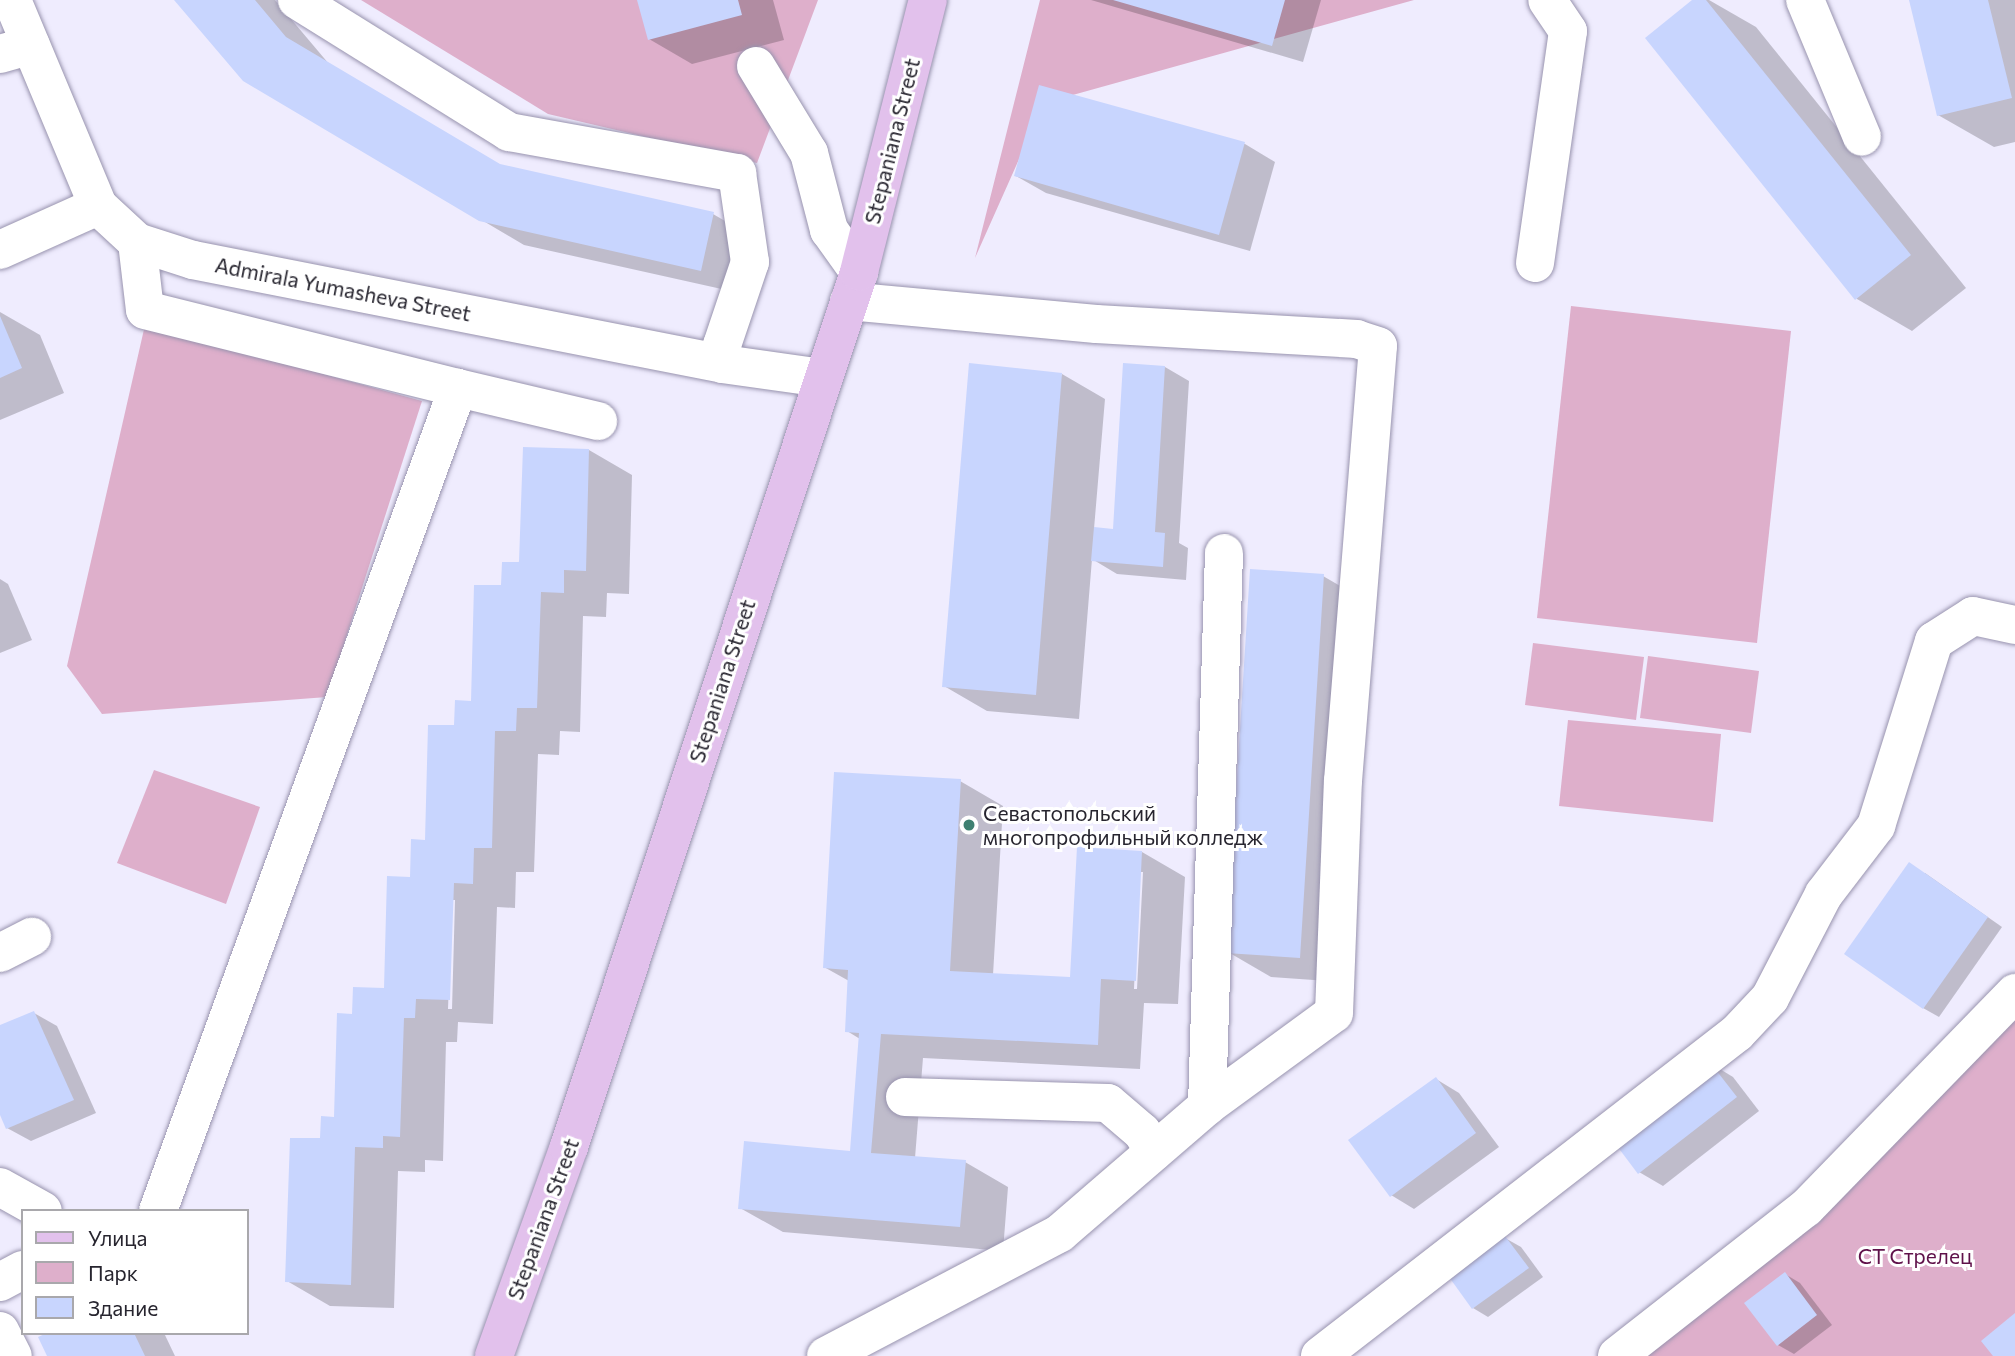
<!DOCTYPE html>
<html>
<head>
<meta charset="utf-8">
<style>
	body { margin:0 }
	#map { position:relative; width:2015px; height:1356px; overflow:hidden; background:#efecfe; font-family:Commissioner,sans-serif }
	div>[style] { position:absolute }
	.green>* { inset:0; background:#deafcb }
	.shadow>* { inset:0; background:#0003 }
	.building>* { inset:0; background:#c8d5fe }
	.roads { filter:drop-shadow(0 0 2px #9893ae) drop-shadow(0 0 2px #9893ae) }
	.minor>* { height:38px; margin:-19px; padding:0 19px; transform-origin:19px; border-radius:19px; background:#fff }
	.major>* { height:38px; margin:-19px; padding:0 19px; transform-origin:19px; border-radius:19px; background:#e2c1ec }
	.dots>* { width:19px; height:19px; translate:-50% -50%; box-sizing:border-box; border:4px solid #fff; border-radius:50% }
	span { translate:-50% -50%; white-space:nowrap; text-align:center; line-height:1.15; -webkit-text-stroke:6px #fff; paint-order:stroke }
	.street-label { font-size:21px; color:#27252f }
	.poi-label { font-size:21px; color:#27252f }
	.left { translate:0 -50%; text-align:left }
	.park-label { font-size:21px; color:#5f114a }
	.legend { position:absolute; left:21px; top:1209px; width:228px; height:126px; box-sizing:border-box; background:#fff; border:2px solid #a9a8ac; margin:0; padding:9px 12px; list-style:none; font-size:21px; color:#27252f }
	.legend li { display:flex; align-items:center; gap:14px; height:35px }
	.legend b { width:35px; border:2px solid #a9a8ac }
</style>
</head>
<body>
<div id="map">
	<div class="green">
		<i style="clip-path:polygon(361px 0,818px 0,757px 163px,548px 114px)"></i>
		<i style="clip-path:polygon(1040px 0,1414px 0,1044px 103px,975px 258px)"></i>
		<i style="clip-path:polygon(1571px 306px,1791px 331px,1757px 643px,1537px 618px)"></i>
		<i style="clip-path:polygon(145px 325px,422px 401px,327px 697px,102px 714px,67px 666px)"></i>
		<i style="clip-path:polygon(1533px 643px,1644px 657px,1636px 720px,1525px 705px)"></i>
		<i style="clip-path:polygon(1648px 656px,1759px 671px,1751px 733px,1640px 718px)"></i>
		<i style="clip-path:polygon(1568px 720px,1721px 734px,1713px 822px,1559px 806px)"></i>
		<i style="clip-path:polygon(154px 770px,260px 807px,226px 904px,117px 863px)"></i>
		<i style="clip-path:polygon(2015px 1010px,2015px 1356px,1636px 1356px)"></i>
	</div>
	<div class="shadow">
		<i style="clip-path:polygon(177px 0,275px 0,329px 64px,500px 166px,713px 214px,756px 239px,744px 294px,524px 245px,480px 219px)"></i>
		<i style="clip-path:polygon(639px 0,773px 0,784px 40px,692px 64px,649px 39px)"></i>
		<i style="clip-path:polygon(1091px 0,1321px 0,1303px 62px)"></i>
		<i style="clip-path:polygon(1695px 0,1709px 0,1756px 27px,1966px 288px,1912px 331px,1857px 299px,1647px 38px)"></i>
		<i style="clip-path:polygon(1911px 0,2015px 0,2015px 142px,1994px 147px,1938px 115px)"></i>
		<i style="clip-path:polygon(1040px 87px,1245px 144px,1275px 162px,1250px 251px,1046px 193px,1016px 176px)"></i>
		<i style="clip-path:polygon(0 312px,40px 335px,64px 393px,0 420px)"></i>
		<i style="clip-path:polygon(1125px 365px,1165px 367px,1189px 381px,1179px 543px,1188px 548px,1186px 580px,1117px 574px,1092px 559px,1079px 719px,987px 711px,944px 686px,1062px 374px,1105px 399px,1094px 529px,1114px 531px)"></i>
		<i style="clip-path:polygon(evenodd,589px 450px,632px 475px,629px 594px,607px 593px,606px 617px,583px 616px,580px 732px,560px 731px,559px 755px,538px 754px,534px 872px,516px 872px,515px 908px,497px 907px,493px 1024px,458px 1022px,457px 1042px,446px 1042px,443px 1161px,425px 1160px,425px 1172px,398px 1171px,394px 1308px,330px 1306px,287px 1281px,322px 1140px,336px 1119px,354px 1015px,386px 990px,411px 878px,427px 841px,456px 727px,472px 703px,503px 587px,589px 450px,452px 900px,455px 900px,452px 1009px,448px 1009px,452px 900px)"></i>
		<i style="clip-path:polygon(1323px 576px,1366px 601px,1342px 982px,1271px 977px,1228px 952px)"></i>
		<i style="clip-path:polygon(0 579px,8px 584px,32px 640px,0 653px)"></i>
		<i style="clip-path:polygon(evenodd,960px 781px,1003px 806px,993px 975px,1072px 978px,1142px 852px,1185px 877px,1178px 1004px,1144px 1003px,1140px 1069px,923px 1058px,915px 1158px,965px 1162px,1008px 1187px,1003px 1251px,783px 1232px,740px 1208px,852px 1152px,860px 1039px,847px 1031px,849px 981px,824px 967px,960px 781px,1139px 872px,1143px 872px,1137px 989px,1134px 989px,1139px 872px)"></i>
		<i style="clip-path:polygon(1925px 873px,2002px 927px,1939px 1017px,1923px 1008px)"></i>
		<i style="clip-path:polygon(34px 1013px,57px 1026px,96px 1113px,31px 1141px,7px 1128px,0 1111px,0 1027px)"></i>
		<i style="clip-path:polygon(1710px 1063px,1733px 1077px,1759px 1111px,1663px 1186px,1639px 1172px)"></i>
		<i style="clip-path:polygon(1436px 1079px,1459px 1093px,1499px 1147px,1414px 1209px,1391px 1195px)"></i>
		<i style="clip-path:polygon(1505px 1238px,1521px 1247px,1543px 1277px,1488px 1317px,1473px 1308px)"></i>
		<i style="clip-path:polygon(1785px 1274px,1800px 1283px,1832px 1325px,1794px 1354px,1778px 1345px)"></i>
		<i style="clip-path:polygon(51px 1333px,164px 1333px,175px 1356px,49px 1356px)"></i>
	</div>
	<div class="building">
		<i style="clip-path:polygon(174px 0,255px 0,286px 37px,500px 164px,714px 212px,701px 271px,479px 221px,243px 81px)"></i>
		<i style="clip-path:polygon(637px 0,738px 0,742px 15px,648px 40px)"></i>
		<i style="clip-path:polygon(1113px 0,1285px 0,1272px 46px)"></i>
		<i style="clip-path:polygon(1692px 0,1706px 0,1911px 255px,1855px 300px,1645px 38px)"></i>
		<i style="clip-path:polygon(1909px 0,1988px 0,2012px 98px,1937px 116px)"></i>
		<i style="clip-path:polygon(1039px 85px,1245px 142px,1219px 235px,1014px 176px)"></i>
		<i style="clip-path:polygon(0 316px,22px 368px,0 378px)"></i>
		<i style="clip-path:polygon(969px 363px,1062px 373px,1036px 695px,942px 687px)"></i>
		<i style="clip-path:polygon(1123px 363px,1165px 366px,1155px 532px,1165px 533px,1163px 567px,1091px 561px,1094px 527px,1113px 529px)"></i>
		<i style="clip-path:polygon(523px 447px,589px 449px,586px 571px,564px 570px,564px 593px,541px 592px,537px 708px,517px 708px,516px 731px,495px 731px,492px 848px,474px 848px,473px 884px,454px 883px,450px 1000px,416px 999px,415px 1018px,404px 1018px,400px 1137px,383px 1136px,383px 1148px,355px 1147px,351px 1285px,285px 1282px,290px 1138px,320px 1138px,321px 1116px,334px 1117px,337px 1013px,352px 1014px,353px 987px,384px 988px,387px 876px,410px 877px,411px 839px,425px 840px,428px 725px,454px 725px,455px 700px,471px 701px,474px 585px,501px 585px,502px 562px,519px 562px)"></i>
		<i style="clip-path:polygon(1250px 569px,1324px 574px,1300px 958px,1226px 953px)"></i>
		<i style="clip-path:polygon(834px 772px,961px 779px,950px 971px,1070px 977px,1077px 847px,1142px 851px,1136px 981px,1101px 979px,1098px 1045px,881px 1034px,871px 1153px,966px 1160px,960px 1227px,738px 1209px,744px 1141px,850px 1151px,859px 1033px,845px 1032px,848px 970px,823px 968px)"></i>
		<i style="clip-path:polygon(1909px 862px,1988px 917px,1923px 1009px,1844px 954px)"></i>
		<i style="clip-path:polygon(34px 1011px,74px 1100px,6px 1129px,0 1115px,0 1025px)"></i>
		<i style="clip-path:polygon(1709px 1061px,1737px 1097px,1638px 1174px,1611px 1138px)"></i>
		<i style="clip-path:polygon(1436px 1077px,1476px 1133px,1390px 1197px,1348px 1140px)"></i>
		<i style="clip-path:polygon(1505px 1236px,1529px 1268px,1472px 1309px,1449px 1277px)"></i>
		<i style="clip-path:polygon(1785px 1272px,1817px 1315px,1777px 1346px,1744px 1303px)"></i>
		<i style="clip-path:polygon(2015px 1313px,2015px 1356px,1993px 1356px,1981px 1341px)"></i>
		<i style="clip-path:polygon(47px 1333px,134px 1333px,145px 1356px,47px 1356px,38px 1337px)"></i>
	</div>
	<div class="roads">
		<div class="minor">
			<i style="left:12px;top:0;width:223px;rotate:67.3deg"></i>
			<i style="left:98px;top:206px;width:53px;rotate:42.7deg"></i>
			<i style="left:137px;top:242px;width:59px;rotate:17.8deg"></i>
			<i style="left:193px;top:260px;width:540px;rotate:11.1deg"></i>
			<i style="left:723px;top:364px;width:101px;rotate:8deg"></i>
			<i style="left:297px;top:0;width:250px;rotate:31.9deg"></i>
			<i style="left:509px;top:132px;width:232px;rotate:10.2deg"></i>
			<i style="left:737px;top:173px;width:90px;rotate:81.7deg"></i>
			<i style="left:750px;top:262px;width:88px;rotate:108.6deg"></i>
			<i style="left:722px;top:345px;width:19px;rotate:87deg"></i>
			<i style="left:1805px;top:0;width:148px;rotate:67.4deg"></i>
			<i style="left:0;top:54px;width:32px;rotate:-16deg"></i>
			<i style="left:756px;top:66px;width:102px;rotate:58.7deg"></i>
			<i style="left:809px;top:153px;width:80px;rotate:75.4deg"></i>
			<i style="left:829px;top:230px;width:52px;rotate:54.5deg"></i>
			<i style="left:137px;top:242px;width:68px;rotate:83.3deg"></i>
			<i style="left:145px;top:310px;width:323px;rotate:14deg"></i>
			<i style="left:458px;top:388px;width:876px;rotate:110.03deg"></i>
			<i style="left:0;top:250px;width:107px;rotate:-24.2deg"></i>
			<i style="left:1535px;top:263px;width:234px;rotate:-81.9deg"></i>
			<i style="left:1568px;top:31px;width:37px;rotate:-124deg"></i>
			<i style="left:458px;top:388px;width:144px;rotate:13.3deg"></i>
			<i style="left:0;top:953px;width:36px;rotate:-27deg"></i>
			<i style="left:905px;top:1097px;width:203px;rotate:1.7deg"></i>
			<i style="left:1108px;top:1103px;width:45px;rotate:40.5deg"></i>
			<i style="left:1142px;top:1132px;width:23px;rotate:59deg"></i>
			<i style="left:1207px;top:1106px;width:553px;rotate:-88.24deg"></i>
			<i style="left:0;top:1187px;width:49px;rotate:29.2deg"></i>
			<i style="left:0;top:1282px;width:26px;rotate:-28deg"></i>
			<i style="left:0;top:1331px;width:28px;rotate:63deg"></i>
			<i style="left:826px;top:1356px;width:264px;rotate:-27.7deg"></i>
			<i style="left:1060px;top:1233px;width:194px;rotate:-40.8deg"></i>
			<i style="left:1207px;top:1106px;width:157px;rotate:-36.2deg"></i>
			<i style="left:1334px;top:1013px;width:232px;rotate:-87.8deg"></i>
			<i style="left:1343px;top:781px;width:436px;rotate:-85.4deg"></i>
			<i style="left:1378px;top:346px;width:22px;rotate:-162deg"></i>
			<i style="left:1357px;top:339px;width:261px;rotate:-176.7deg"></i>
			<i style="left:1096px;top:324px;width:248px;rotate:-174.7deg"></i>
			<i style="left:1320px;top:1356px;width:527px;rotate:-37.76deg"></i>
			<i style="left:1737px;top:1033px;width:48px;rotate:-46.7deg"></i>
			<i style="left:1770px;top:998px;width:117px;rotate:-62.6deg"></i>
			<i style="left:1824px;top:894px;width:86px;rotate:-52.6deg"></i>
			<i style="left:1876px;top:826px;width:194px;rotate:-72.6deg"></i>
			<i style="left:1934px;top:641px;width:46px;rotate:-32.7deg"></i>
			<i style="left:1973px;top:616px;width:43px;rotate:12.1deg"></i>
			<i style="left:1617px;top:1356px;width:240px;rotate:-38.1deg"></i>
			<i style="left:1806px;top:1208px;width:300px;rotate:-45.8deg"></i>
		</div>
		<div class="major">
			<i style="left:494px;top:1356px;width:222px;rotate:-70.3deg"></i>
			<i style="left:569px;top:1147px;width:922px;rotate:-71.66deg"></i>
			<i style="left:859px;top:272px;width:281px;rotate:-75.8deg"></i>
		</div>
	</div>
	<div class="dots">
		<i style="left:969px;top:825px;background:#3e8071"></i>
	</div>
	<div class="street-label">
		<span style="left:892px;top:141px;rotate:-76deg">Stepaniana Street</span>
		<span style="left:343px;top:289px;rotate:11deg">Admirala Yumasheva Street</span>
		<span style="left:722px;top:681px;rotate:-72deg">Stepaniana Street</span>
		<span style="left:543px;top:1219px;rotate:-70deg">Stepaniana Street</span>
	</div>
	<div class="poi-label">
		<span class="left" style="left:983px;top:825px">Севастопольский<br>многопрофильный колледж</span>
	</div>
	<div class="park-label">
		<span style="left:1915px;top:1256px">СТ Стрелец</span>
	</div>
	<ul class="legend">
	<li><b style="height:9px;background:#e2c1ec"></b>Улица</li>
	<li><b style="height:19px;background:#deafcb"></b>Парк</li>
	<li><b style="height:19px;background:#c8d5fe"></b>Здание</li>
	</ul>
</div>
</body>
</html>
